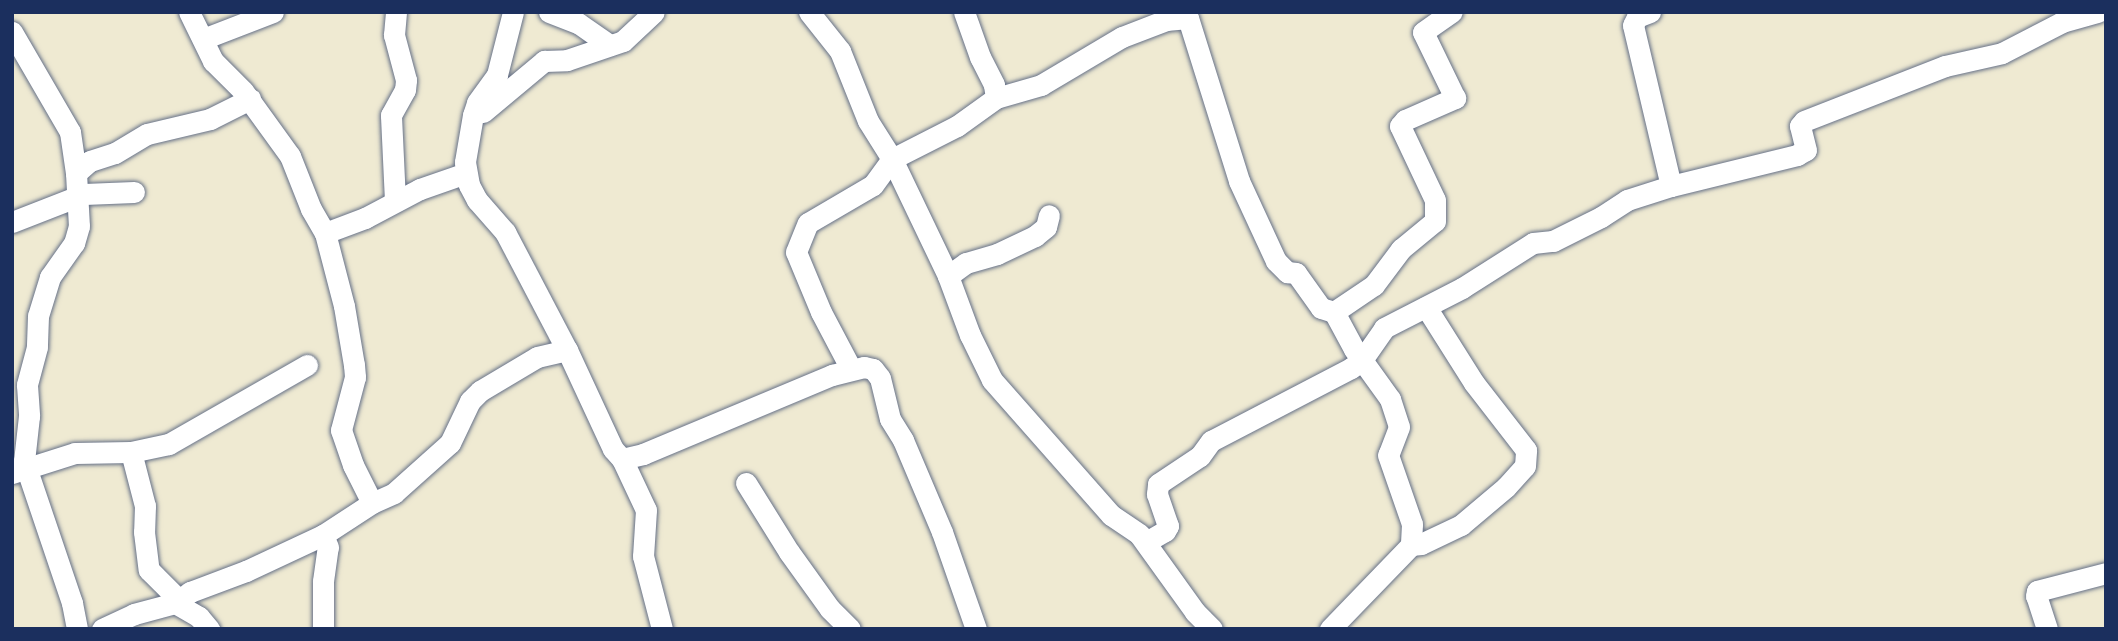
<!DOCTYPE html>
<html>
<head>
<meta charset="utf-8">
<style>
	body { margin:0 }
	#map { position:relative; width:2118px; height:641px; overflow:hidden; background:#efead2; font-family:"Playpen Sans",sans-serif }
	div>[style] { position:absolute }
	.roads { filter:drop-shadow(0 0 2px #657087) drop-shadow(0 0 2px #657087) }
	.minor>* { height:21px; margin:-10.5px; padding:0 10.5px; transform-origin:10.5px; border-radius:10.5px; background:#fff }
	span { translate:-50% -50%; white-space:nowrap; text-align:center; line-height:1.15; -webkit-text-stroke:5px #f7f3e8; paint-order:stroke }
	.frame { position:absolute; inset:0; border:14px solid #1b2f5e; pointer-events:none }
</style>
</head>
<body>
<div id="map">
	<div class="roads">
		<div class="minor">
			<i style="left:189px;top:12px;width:55px;rotate:63.9deg"></i>
			<i style="left:213px;top:61px;width:42px;rotate:45deg"></i>
			<i style="left:243px;top:91px;width:80px;rotate:54.1deg"></i>
			<i style="left:290px;top:156px;width:57px;rotate:68.4deg"></i>
			<i style="left:311px;top:209px;width:28px;rotate:60deg"></i>
			<i style="left:325px;top:233px;width:75px;rotate:75.4deg"></i>
			<i style="left:344px;top:306px;width:60px;rotate:80.4deg"></i>
			<i style="left:354px;top:365px;width:12px;rotate:85deg"></i>
			<i style="left:355px;top:377px;width:55px;rotate:104.8deg"></i>
			<i style="left:341px;top:430px;width:37px;rotate:71deg"></i>
			<i style="left:353px;top:465px;width:42px;rotate:63.4deg"></i>
			<i style="left:513px;top:12px;width:65px;rotate:104.3deg"></i>
			<i style="left:497px;top:75px;width:34px;rotate:126deg"></i>
			<i style="left:477px;top:103px;width:13px;rotate:108deg"></i>
			<i style="left:473px;top:115px;width:48px;rotate:99.7deg"></i>
			<i style="left:465px;top:162px;width:23px;rotate:80deg"></i>
			<i style="left:469px;top:185px;width:17px;rotate:62deg"></i>
			<i style="left:477px;top:200px;width:43px;rotate:48.8deg"></i>
			<i style="left:505px;top:232px;width:133px;rotate:62.3deg"></i>
			<i style="left:567px;top:350px;width:109px;rotate:65.1deg"></i>
			<i style="left:613px;top:449px;width:13px;rotate:48deg"></i>
			<i style="left:622px;top:459px;width:22px;rotate:-13deg"></i>
			<i style="left:643px;top:454px;width:205px;rotate:-22.7deg"></i>
			<i style="left:832px;top:375px;width:33px;rotate:-14deg"></i>
			<i style="left:864px;top:367px;width:9px;rotate:13deg"></i>
			<i style="left:873px;top:369px;width:11px;rotate:52deg"></i>
			<i style="left:880px;top:378px;width:42px;rotate:76.3deg"></i>
			<i style="left:890px;top:419px;width:25px;rotate:58deg"></i>
			<i style="left:903px;top:440px;width:100px;rotate:67deg"></i>
			<i style="left:942px;top:532px;width:103px;rotate:70.7deg"></i>
			<i style="left:549px;top:12px;width:31px;rotate:21deg"></i>
			<i style="left:578px;top:23px;width:37px;rotate:35deg"></i>
			<i style="left:809px;top:12px;width:50px;rotate:51.5deg"></i>
			<i style="left:840px;top:51px;width:75px;rotate:68.2deg"></i>
			<i style="left:868px;top:121px;width:45px;rotate:57.7deg"></i>
			<i style="left:892px;top:159px;width:130px;rotate:64.4deg"></i>
			<i style="left:948px;top:276px;width:63px;rotate:69.6deg"></i>
			<i style="left:970px;top:335px;width:50px;rotate:63.9deg"></i>
			<i style="left:992px;top:380px;width:180px;rotate:48.6deg"></i>
			<i style="left:1111px;top:515px;width:34px;rotate:34deg"></i>
			<i style="left:1139px;top:534px;width:96px;rotate:54.3deg"></i>
			<i style="left:1195px;top:612px;width:24px;rotate:45deg"></i>
			<i style="left:964px;top:12px;width:48px;rotate:70.4deg"></i>
			<i style="left:980px;top:57px;width:31px;rotate:63deg"></i>
			<i style="left:994px;top:85px;width:13px;rotate:81deg"></i>
			<i style="left:12px;top:32px;width:116px;rotate:59.9deg"></i>
			<i style="left:70px;top:132px;width:41px;rotate:81.7deg"></i>
			<i style="left:76px;top:173px;width:53px;rotate:86.8deg"></i>
			<i style="left:79px;top:226px;width:18px;rotate:106deg"></i>
			<i style="left:74px;top:243px;width:42px;rotate:125.2deg"></i>
			<i style="left:50px;top:277px;width:41px;rotate:107.1deg"></i>
			<i style="left:38px;top:316px;width:31px;rotate:92deg"></i>
			<i style="left:37px;top:347px;width:39px;rotate:105deg"></i>
			<i style="left:27px;top:385px;width:31px;rotate:86deg"></i>
			<i style="left:29px;top:416px;width:45px;rotate:96.3deg"></i>
			<i style="left:24px;top:461px;width:150px;rotate:71.3deg"></i>
			<i style="left:72px;top:603px;width:26px;rotate:79deg"></i>
			<i style="left:203px;top:39px;width:75px;rotate:-21.1deg"></i>
			<i style="left:483px;top:112px;width:80px;rotate:-39.9deg"></i>
			<i style="left:544px;top:61px;width:23px;rotate:-2deg"></i>
			<i style="left:567px;top:60px;width:59px;rotate:-18.7deg"></i>
			<i style="left:623px;top:41px;width:42px;rotate:-43.1deg"></i>
			<i style="left:76px;top:173px;width:18px;rotate:-41deg"></i>
			<i style="left:90px;top:161px;width:26px;rotate:-18deg"></i>
			<i style="left:115px;top:153px;width:37px;rotate:-31deg"></i>
			<i style="left:147px;top:134px;width:65px;rotate:-13.4deg"></i>
			<i style="left:210px;top:119px;width:45px;rotate:-26.6deg"></i>
			<i style="left:1671px;top:186px;width:130px;rotate:-13.8deg"></i>
			<i style="left:1797px;top:155px;width:10px;rotate:-29deg"></i>
			<i style="left:1806px;top:150px;width:25px;rotate:-104deg"></i>
			<i style="left:1800px;top:126px;width:6px;rotate:-51deg"></i>
			<i style="left:1804px;top:121px;width:151px;rotate:-21.3deg"></i>
			<i style="left:1945px;top:66px;width:58px;rotate:-12.8deg"></i>
			<i style="left:2002px;top:53px;width:68px;rotate:-27.3deg"></i>
			<i style="left:2062px;top:22px;width:37px;rotate:-16deg"></i>
			<i style="left:395px;top:201px;width:86px;rotate:-92.7deg"></i>
			<i style="left:391px;top:115px;width:29px;rotate:-61deg"></i>
			<i style="left:405px;top:90px;width:10px;rotate:-84deg"></i>
			<i style="left:406px;top:80px;width:47px;rotate:-104.9deg"></i>
			<i style="left:394px;top:35px;width:23px;rotate:-85deg"></i>
			<i style="left:12px;top:222px;width:77px;rotate:-21.3deg"></i>
			<i style="left:84px;top:194px;width:50px;rotate:-2.3deg"></i>
			<i style="left:325px;top:233px;width:43px;rotate:-20.6deg"></i>
			<i style="left:365px;top:218px;width:62px;rotate:-27.8deg"></i>
			<i style="left:420px;top:189px;width:49px;rotate:-19.2deg"></i>
			<i style="left:948px;top:276px;width:22px;rotate:-36deg"></i>
			<i style="left:966px;top:263px;width:32px;rotate:-16deg"></i>
			<i style="left:997px;top:254px;width:42px;rotate:-25.3deg"></i>
			<i style="left:1035px;top:236px;width:14px;rotate:-39deg"></i>
			<i style="left:1046px;top:227px;width:12px;rotate:-76deg"></i>
			<i style="left:1334px;top:312px;width:48px;rotate:-34deg"></i>
			<i style="left:1374px;top:285px;width:45px;rotate:-53.1deg"></i>
			<i style="left:1401px;top:249px;width:44px;rotate:-39.5deg"></i>
			<i style="left:1435px;top:221px;width:21px;rotate:-90deg"></i>
			<i style="left:1435px;top:200px;width:82px;rotate:-115.3deg"></i>
			<i style="left:1400px;top:126px;width:8px;rotate:-50deg"></i>
			<i style="left:1405px;top:120px;width:55px;rotate:-23.7deg"></i>
			<i style="left:1455px;top:98px;width:73px;rotate:-115.9deg"></i>
			<i style="left:1423px;top:32px;width:35px;rotate:-35deg"></i>
			<i style="left:851px;top:369px;width:64px;rotate:-117.8deg"></i>
			<i style="left:821px;top:312px;width:65px;rotate:-112.6deg"></i>
			<i style="left:796px;top:252px;width:31px;rotate:-68deg"></i>
			<i style="left:808px;top:223px;width:75px;rotate:-30.3deg"></i>
			<i style="left:873px;top:185px;width:32px;rotate:-54deg"></i>
			<i style="left:892px;top:159px;width:73px;rotate:-26.9deg"></i>
			<i style="left:957px;top:126px;width:48px;rotate:-35.7deg"></i>
			<i style="left:996px;top:98px;width:47px;rotate:-16.1deg"></i>
			<i style="left:1041px;top:85px;width:94px;rotate:-30.7deg"></i>
			<i style="left:1122px;top:37px;width:47px;rotate:-21.1deg"></i>
			<i style="left:1166px;top:20px;width:22px;rotate:-5deg"></i>
			<i style="left:1188px;top:18px;width:171px;rotate:72.6deg"></i>
			<i style="left:1239px;top:181px;width:88px;rotate:65.2deg"></i>
			<i style="left:1276px;top:261px;width:16px;rotate:45deg"></i>
			<i style="left:1287px;top:272px;width:9px;rotate:6deg"></i>
			<i style="left:1296px;top:273px;width:43px;rotate:54.5deg"></i>
			<i style="left:1321px;top:308px;width:14px;rotate:17deg"></i>
			<i style="left:1334px;top:312px;width:42px;rotate:61.6deg"></i>
			<i style="left:1354px;top:349px;width:62px;rotate:54.2deg"></i>
			<i style="left:1390px;top:399px;width:29px;rotate:72deg"></i>
			<i style="left:1399px;top:427px;width:30px;rotate:111deg"></i>
			<i style="left:1388px;top:455px;width:73px;rotate:70.8deg"></i>
			<i style="left:1412px;top:524px;width:21px;rotate:93deg"></i>
			<i style="left:131px;top:452px;width:56px;rotate:75.5deg"></i>
			<i style="left:145px;top:506px;width:26px;rotate:92deg"></i>
			<i style="left:144px;top:532px;width:38px;rotate:83deg"></i>
			<i style="left:149px;top:570px;width:42px;rotate:45deg"></i>
			<i style="left:622px;top:459px;width:56px;rotate:64.8deg"></i>
			<i style="left:646px;top:510px;width:46px;rotate:93.7deg"></i>
			<i style="left:643px;top:556px;width:75px;rotate:75.4deg"></i>
			<i style="left:12px;top:473px;width:66px;rotate:-17.6deg"></i>
			<i style="left:75px;top:453px;width:56px;rotate:-1deg"></i>
			<i style="left:131px;top:452px;width:39px;rotate:-12deg"></i>
			<i style="left:169px;top:444px;width:159px;rotate:-29.8deg"></i>
			<i style="left:746px;top:483px;width:81px;rotate:58.1deg"></i>
			<i style="left:789px;top:552px;width:70px;rotate:54.3deg"></i>
			<i style="left:830px;top:609px;width:28px;rotate:45deg"></i>
			<i style="left:1146px;top:542px;width:22px;rotate:-30deg"></i>
			<i style="left:1165px;top:531px;width:6px;rotate:-59deg"></i>
			<i style="left:1168px;top:526px;width:34px;rotate:-109deg"></i>
			<i style="left:1157px;top:494px;width:10px;rotate:-84deg"></i>
			<i style="left:1158px;top:484px;width:50px;rotate:-33.7deg"></i>
			<i style="left:1200px;top:456px;width:19px;rotate:-54deg"></i>
			<i style="left:1211px;top:441px;width:158px;rotate:-27.5deg"></i>
			<i style="left:1351px;top:368px;width:14px;rotate:-36deg"></i>
			<i style="left:1362px;top:360px;width:39px;rotate:-55deg"></i>
			<i style="left:1384px;top:328px;width:88px;rotate:-27.1deg"></i>
			<i style="left:1462px;top:288px;width:84px;rotate:-32.4deg"></i>
			<i style="left:1533px;top:243px;width:20px;rotate:-6deg"></i>
			<i style="left:1553px;top:241px;width:54px;rotate:-26.6deg"></i>
			<i style="left:1601px;top:217px;width:31px;rotate:-33deg"></i>
			<i style="left:1627px;top:200px;width:46px;rotate:-17.7deg"></i>
			<i style="left:1671px;top:186px;width:165px;rotate:-103.3deg"></i>
			<i style="left:1633px;top:25px;width:9px;rotate:-63deg"></i>
			<i style="left:1637px;top:17px;width:14px;rotate:-21deg"></i>
			<i style="left:175px;top:603px;width:28px;rotate:30deg"></i>
			<i style="left:199px;top:617px;width:16px;rotate:50deg"></i>
			<i style="left:102px;top:629px;width:35px;rotate:-25deg"></i>
			<i style="left:134px;top:614px;width:42px;rotate:-15deg"></i>
			<i style="left:175px;top:603px;width:19px;rotate:-36deg"></i>
			<i style="left:190px;top:592px;width:60px;rotate:-20.6deg"></i>
			<i style="left:246px;top:571px;width:85px;rotate:-25.1deg"></i>
			<i style="left:323px;top:535px;width:59px;rotate:-33.1deg"></i>
			<i style="left:372px;top:503px;width:24px;rotate:-24deg"></i>
			<i style="left:394px;top:493px;width:75px;rotate:-41.8deg"></i>
			<i style="left:450px;top:443px;width:47px;rotate:-64.5deg"></i>
			<i style="left:470px;top:401px;width:14px;rotate:-45deg"></i>
			<i style="left:480px;top:391px;width:66px;rotate:-30.8deg"></i>
			<i style="left:537px;top:357px;width:31px;rotate:-13deg"></i>
			<i style="left:323px;top:629px;width:48px;rotate:-90deg"></i>
			<i style="left:323px;top:581px;width:34px;rotate:-82deg"></i>
			<i style="left:328px;top:547px;width:13px;rotate:-113deg"></i>
			<i style="left:1330px;top:629px;width:117px;rotate:-46deg"></i>
			<i style="left:1411px;top:545px;width:10px;rotate:-6deg"></i>
			<i style="left:1421px;top:544px;width:44px;rotate:-25.4deg"></i>
			<i style="left:1461px;top:525px;width:59px;rotate:-40.2deg"></i>
			<i style="left:1506px;top:487px;width:28px;rotate:-48deg"></i>
			<i style="left:1525px;top:466px;width:16px;rotate:-86deg"></i>
			<i style="left:1526px;top:450px;width:85px;rotate:-127.8deg"></i>
			<i style="left:1474px;top:383px;width:90px;rotate:-122.3deg"></i>
			<i style="left:2047px;top:629px;width:35px;rotate:-108deg"></i>
			<i style="left:2036px;top:596px;width:5px;rotate:-79deg"></i>
			<i style="left:2037px;top:591px;width:71px;rotate:-14.6deg"></i>
		</div>
	</div>
	<div class="frame"></div>
</div>
</body>
</html>
